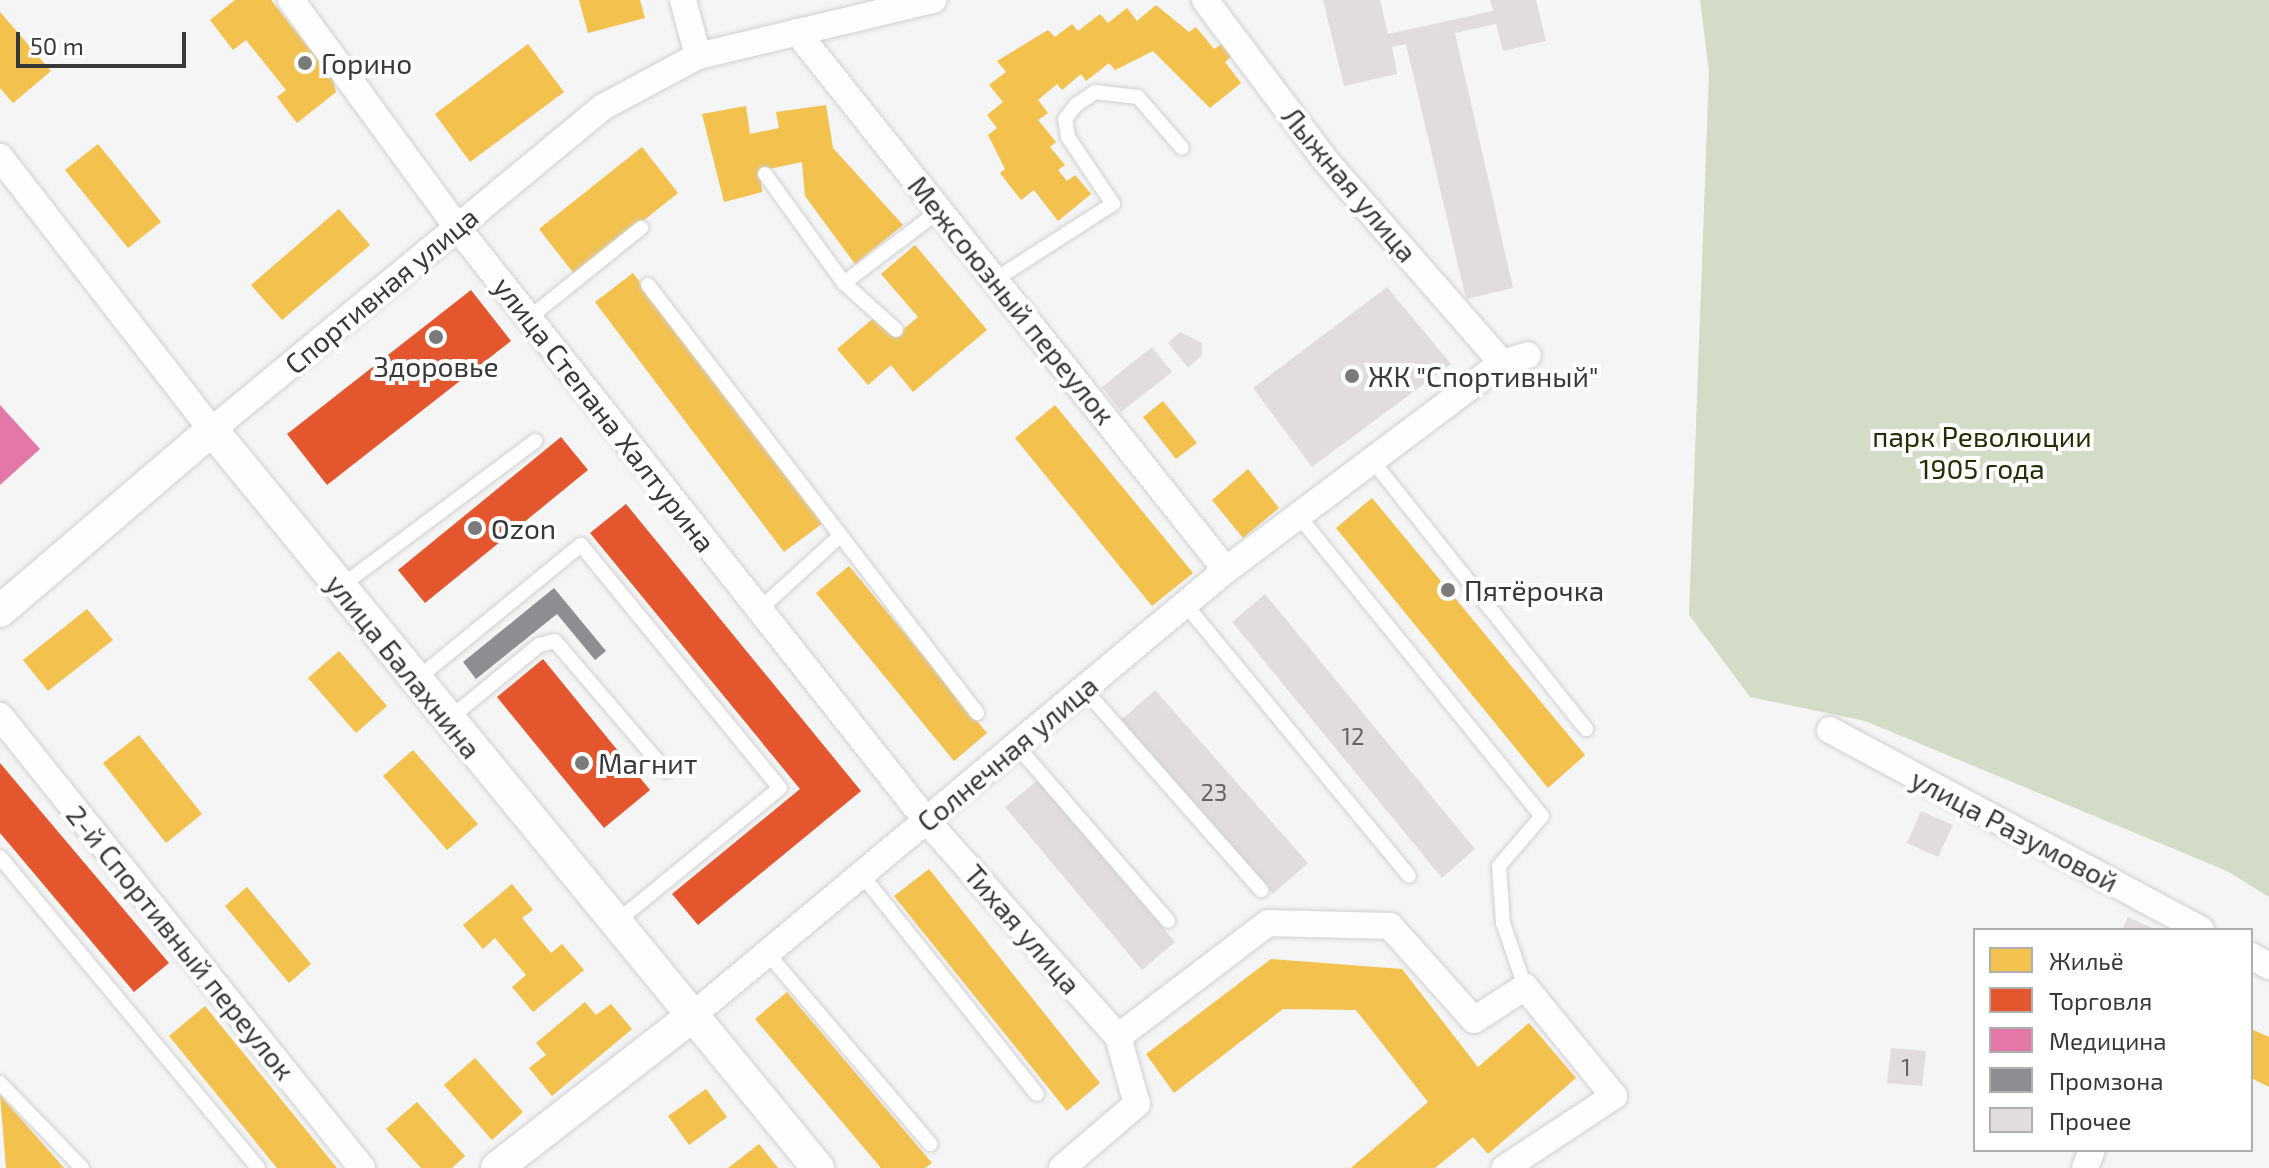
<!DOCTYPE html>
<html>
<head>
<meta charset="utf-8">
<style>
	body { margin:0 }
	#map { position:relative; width:2269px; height:1168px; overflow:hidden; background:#f5f5f6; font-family:"Exo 2",sans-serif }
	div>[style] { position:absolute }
	.forest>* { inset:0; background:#d3dcc7 }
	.homes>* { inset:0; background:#f2c14e }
	.shops>* { inset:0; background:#e4572e }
	.health>* { inset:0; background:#e377a8 }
	.industry>* { inset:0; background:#8d8d92 }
	.building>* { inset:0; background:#e2dcdf }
	.roads { filter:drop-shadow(0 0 2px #d0d0d1) drop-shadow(0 0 2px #d0d0d1) }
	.service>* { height:14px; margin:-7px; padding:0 7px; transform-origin:7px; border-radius:7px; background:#fefefe }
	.minor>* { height:26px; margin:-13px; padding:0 13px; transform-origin:13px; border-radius:13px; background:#fefefe }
	.tertiary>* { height:32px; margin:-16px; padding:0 16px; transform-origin:16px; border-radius:16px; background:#fefefe }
	.dots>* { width:22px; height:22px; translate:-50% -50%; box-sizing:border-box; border:4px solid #fff; border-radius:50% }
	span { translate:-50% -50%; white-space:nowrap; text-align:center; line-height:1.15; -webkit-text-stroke:8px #fff; paint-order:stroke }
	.number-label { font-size:24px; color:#666466 }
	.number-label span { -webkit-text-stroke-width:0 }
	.poi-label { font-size:28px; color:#373839 }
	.left { translate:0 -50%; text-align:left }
	.street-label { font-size:28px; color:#373839 }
	.park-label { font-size:28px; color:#222f03 }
	.legend { position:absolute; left:1973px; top:928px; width:280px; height:224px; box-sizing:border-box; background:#fff; border:2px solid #afafb0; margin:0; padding:10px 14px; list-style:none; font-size:24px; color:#373839 }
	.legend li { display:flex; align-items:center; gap:16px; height:40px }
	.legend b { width:40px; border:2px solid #afafb0 }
	.scale { position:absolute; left:16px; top:32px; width:170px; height:36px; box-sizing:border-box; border:4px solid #373839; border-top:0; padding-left:10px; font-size:24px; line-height:28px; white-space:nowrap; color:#373839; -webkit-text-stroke:6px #fff; paint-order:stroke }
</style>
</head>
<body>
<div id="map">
	<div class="forest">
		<i style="clip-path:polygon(1700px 0,2269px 0,2269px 897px,2227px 871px,1865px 721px,1750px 697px,1689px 615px,1709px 72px)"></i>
	</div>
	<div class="homes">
		<i style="clip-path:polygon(235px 0,271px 0,333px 79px,336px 92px,297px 123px,277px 97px,286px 90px,246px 40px,233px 50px,210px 20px)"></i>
		<i style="clip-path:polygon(579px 0,640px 0,645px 18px,588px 33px)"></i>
		<i style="clip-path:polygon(1156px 5px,1189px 32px,1196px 27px,1214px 49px,1223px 43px,1233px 55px,1225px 62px,1241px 83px,1210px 108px,1153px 51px,1115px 70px,1109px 63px,1086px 81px,1081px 74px,1062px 90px,1057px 84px,1038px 100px,1048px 113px,1038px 120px,1056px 142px,1050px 147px,1065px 165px,1058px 170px,1067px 181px,1075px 175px,1091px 194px,1058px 221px,1034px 190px,1021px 200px,1000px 173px,1005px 169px,988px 135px,997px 128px,987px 115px,1003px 102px,989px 85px,1006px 72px,997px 61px,1048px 30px,1055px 37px,1072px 24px,1078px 31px,1100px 14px,1108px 23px,1127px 8px,1137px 21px)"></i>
		<i style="clip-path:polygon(0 12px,51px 71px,13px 103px,0 88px)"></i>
		<i style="clip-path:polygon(528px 44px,564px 92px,470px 162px,435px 114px)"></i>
		<i style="clip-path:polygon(826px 105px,833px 148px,903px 225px,855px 264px,805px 196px,802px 162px,760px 171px,762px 192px,724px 202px,702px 114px,746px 106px,750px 134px,779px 128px,776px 112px)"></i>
		<i style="clip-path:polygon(98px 144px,161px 222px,128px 248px,65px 170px)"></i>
		<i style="clip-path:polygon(642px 147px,678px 193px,575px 275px,539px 229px)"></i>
		<i style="clip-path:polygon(339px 209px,370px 245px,282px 320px,251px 285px)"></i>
		<i style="clip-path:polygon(915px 245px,987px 330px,913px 392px,891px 365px,868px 385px,837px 349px,876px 316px,894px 337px,918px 317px,881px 274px)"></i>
		<i style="clip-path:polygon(633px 273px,823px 523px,784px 552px,595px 302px)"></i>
		<i style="clip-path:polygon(1163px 401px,1197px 443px,1176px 459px,1143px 417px)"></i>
		<i style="clip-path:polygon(1055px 405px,1193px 573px,1152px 606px,1015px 438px)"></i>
		<i style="clip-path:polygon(1248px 469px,1279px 508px,1243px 538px,1212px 500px)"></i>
		<i style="clip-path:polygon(1372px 498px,1585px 755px,1548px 788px,1336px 528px)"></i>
		<i style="clip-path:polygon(849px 566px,987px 733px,954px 761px,816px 593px)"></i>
		<i style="clip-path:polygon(87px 609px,113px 640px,48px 691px,23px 660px)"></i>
		<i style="clip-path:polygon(339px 651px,387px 706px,356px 733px,308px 678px)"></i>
		<i style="clip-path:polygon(139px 735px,202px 814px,166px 843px,103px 763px)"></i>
		<i style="clip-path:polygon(413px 750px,478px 824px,447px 850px,383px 776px)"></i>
		<i style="clip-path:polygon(929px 869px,1100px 1083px,1067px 1111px,894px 896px)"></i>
		<i style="clip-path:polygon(512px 884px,533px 910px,522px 918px,551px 953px,562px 944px,584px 970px,533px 1012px,512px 987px,526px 975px,495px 938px,483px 949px,463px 925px)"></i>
		<i style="clip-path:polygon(247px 887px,311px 964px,289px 983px,225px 906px)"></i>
		<i style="clip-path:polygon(1271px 959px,1402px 969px,1478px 1067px,1529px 1023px,1576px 1078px,1488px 1154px,1473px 1137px,1435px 1168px,1351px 1168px,1428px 1102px,1356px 1010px,1283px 1009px,1174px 1093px,1146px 1054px)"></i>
		<i style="clip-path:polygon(787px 992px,932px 1163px,925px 1168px,881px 1168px,755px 1019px)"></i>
		<i style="clip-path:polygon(585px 1002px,596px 1015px,611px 1004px,632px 1029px,552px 1096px,529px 1068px,546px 1055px,536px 1043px)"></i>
		<i style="clip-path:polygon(205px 1006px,337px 1168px,277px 1168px,169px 1036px)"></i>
		<i style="clip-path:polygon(2251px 1029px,2269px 1037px,2269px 1087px,2251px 1078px)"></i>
		<i style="clip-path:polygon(475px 1058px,523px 1112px,492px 1140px,444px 1085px)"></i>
		<i style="clip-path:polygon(706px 1089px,727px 1117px,689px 1145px,668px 1116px)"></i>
		<i style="clip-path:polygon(0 1095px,64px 1168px,6px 1168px)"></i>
		<i style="clip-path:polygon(417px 1102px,465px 1156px,452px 1168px,421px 1168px,386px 1129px)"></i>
		<i style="clip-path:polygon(759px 1144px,778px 1168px,728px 1168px)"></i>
	</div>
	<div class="shops">
		<i style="clip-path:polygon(471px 290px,511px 341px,327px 485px,287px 434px)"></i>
		<i style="clip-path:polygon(561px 437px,588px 470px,425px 603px,398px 570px)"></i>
		<i style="clip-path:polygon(626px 504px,861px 791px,698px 925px,672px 894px,800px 789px,590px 533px)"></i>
		<i style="clip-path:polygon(543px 659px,650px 790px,604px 828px,497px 697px)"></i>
		<i style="clip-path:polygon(0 763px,169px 963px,134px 992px,0 833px)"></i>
	</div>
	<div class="health">
		<i style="clip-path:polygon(0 405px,40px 449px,0 485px)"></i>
	</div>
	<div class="industry">
		<i style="clip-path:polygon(554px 588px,606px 651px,595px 660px,557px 614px,476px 679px,463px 662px)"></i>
	</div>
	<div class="building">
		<i style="clip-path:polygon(1323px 0,1380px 0,1388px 34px,1493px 11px,1490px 0,1536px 0,1546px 41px,1503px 51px,1496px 24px,1455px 33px,1513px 288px,1466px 299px,1406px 44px,1392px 47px,1397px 74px,1344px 86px)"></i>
		<i style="clip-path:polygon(1387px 287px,1451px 364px,1312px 467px,1253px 388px)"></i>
		<i style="clip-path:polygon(1180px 332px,1202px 343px,1202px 355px,1188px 368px,1168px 343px)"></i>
		<i style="clip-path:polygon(1152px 347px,1172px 372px,1121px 412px,1102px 387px)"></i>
		<i style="clip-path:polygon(1265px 594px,1475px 849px,1442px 878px,1232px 622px)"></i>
		<i style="clip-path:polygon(1155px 690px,1308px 863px,1273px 894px,1120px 721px)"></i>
		<i style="clip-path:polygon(1038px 780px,1175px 942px,1142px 970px,1005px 807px)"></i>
		<i style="clip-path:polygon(1921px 811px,1953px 825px,1938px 857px,1907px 843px)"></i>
		<i style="clip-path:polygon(2128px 917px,2157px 930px,2122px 930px)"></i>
		<i style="clip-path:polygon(1891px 1048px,1926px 1051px,1922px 1086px,1887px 1083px)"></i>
	</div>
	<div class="roads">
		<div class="service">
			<i style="left:765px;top:174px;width:135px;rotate:54.1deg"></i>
			<i style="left:844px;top:283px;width:70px;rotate:42.1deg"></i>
			<i style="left:996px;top:279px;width:139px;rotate:-32.7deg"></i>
			<i style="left:1113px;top:204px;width:81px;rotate:-123.9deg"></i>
			<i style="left:1068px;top:137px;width:18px;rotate:-99deg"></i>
			<i style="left:1065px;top:119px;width:18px;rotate:-52deg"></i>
			<i style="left:1076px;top:105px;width:23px;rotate:-34deg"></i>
			<i style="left:1095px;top:92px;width:43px;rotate:6.6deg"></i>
			<i style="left:1138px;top:97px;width:67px;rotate:49.2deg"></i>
			<i style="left:844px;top:283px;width:121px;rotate:-37.2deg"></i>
			<i style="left:648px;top:285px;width:540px;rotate:52.45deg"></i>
			<i style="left:529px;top:318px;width:144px;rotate:-38.8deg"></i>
			<i style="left:1372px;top:460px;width:344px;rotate:51.5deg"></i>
			<i style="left:1298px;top:515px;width:387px;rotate:51deg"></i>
			<i style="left:1542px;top:816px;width:66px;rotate:130.7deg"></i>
			<i style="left:1499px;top:866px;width:57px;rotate:86deg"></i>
			<i style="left:1503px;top:923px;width:68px;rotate:71deg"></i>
			<i style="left:340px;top:587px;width:244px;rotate:-36.8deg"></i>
			<i style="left:1185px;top:604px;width:352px;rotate:50.5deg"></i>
			<i style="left:760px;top:609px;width:108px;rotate:-42.4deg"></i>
			<i style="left:417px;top:679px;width:212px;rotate:-39.3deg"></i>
			<i style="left:581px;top:545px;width:314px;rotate:50.7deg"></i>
			<i style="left:780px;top:788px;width:212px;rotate:140.7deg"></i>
			<i style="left:1084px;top:689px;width:268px;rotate:48.6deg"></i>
			<i style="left:449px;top:719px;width:117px;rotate:-39.4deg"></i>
			<i style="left:539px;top:645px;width:16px;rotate:-14deg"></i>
			<i style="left:555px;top:641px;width:171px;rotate:49.5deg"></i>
			<i style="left:1017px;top:746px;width:231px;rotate:49.2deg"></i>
			<i style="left:0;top:857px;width:404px;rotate:50.3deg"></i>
			<i style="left:862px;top:875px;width:280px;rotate:51.4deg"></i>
			<i style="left:768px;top:954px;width:250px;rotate:49.5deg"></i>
			<i style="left:0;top:1083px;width:118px;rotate:46deg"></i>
		</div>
		<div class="minor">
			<i style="left:291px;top:0;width:281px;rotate:53.8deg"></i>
			<i style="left:457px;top:227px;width:757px;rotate:51.65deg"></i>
			<i style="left:927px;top:821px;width:288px;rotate:48.5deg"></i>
			<i style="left:683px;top:0;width:58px;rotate:75deg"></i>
			<i style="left:1205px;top:0;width:201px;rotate:53.1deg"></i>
			<i style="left:1326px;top:161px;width:268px;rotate:48.9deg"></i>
			<i style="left:797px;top:32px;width:688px;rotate:51.43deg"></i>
			<i style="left:0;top:157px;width:346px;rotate:52.2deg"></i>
			<i style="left:212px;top:430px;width:507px;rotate:-39.56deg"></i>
			<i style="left:603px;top:107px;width:108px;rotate:-28.2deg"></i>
			<i style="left:698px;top:56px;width:242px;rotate:-13.4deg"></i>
			<i style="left:0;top:716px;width:579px;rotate:51.31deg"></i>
			<i style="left:1830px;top:730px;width:421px;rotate:28.3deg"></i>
			<i style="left:2251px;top:956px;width:21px;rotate:29deg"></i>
			<i style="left:692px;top:1016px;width:696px;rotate:-39.87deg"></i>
			<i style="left:1226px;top:570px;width:345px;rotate:-36.9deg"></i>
			<i style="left:1502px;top:363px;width:27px;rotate:-17deg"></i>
			<i style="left:1062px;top:1168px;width:99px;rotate:-40.5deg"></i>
			<i style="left:1137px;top:1104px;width:70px;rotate:-105.8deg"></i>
			<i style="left:1118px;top:1037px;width:188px;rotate:-37.2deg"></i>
			<i style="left:1268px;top:923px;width:122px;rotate:1.4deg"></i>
			<i style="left:1390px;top:926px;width:126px;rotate:48.2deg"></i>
			<i style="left:1474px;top:1020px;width:61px;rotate:-32.9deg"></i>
			<i style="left:1525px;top:987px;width:141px;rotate:50.8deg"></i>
			<i style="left:1614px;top:1096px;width:131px;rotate:146.6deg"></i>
			<i style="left:2085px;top:1168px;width:19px;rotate:-69deg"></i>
		</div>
		<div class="tertiary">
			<i style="left:0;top:611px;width:279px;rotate:-40.5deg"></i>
			<i style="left:212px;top:430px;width:955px;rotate:50.61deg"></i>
			<i style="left:497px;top:1168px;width:247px;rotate:-37.9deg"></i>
		</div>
	</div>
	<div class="dots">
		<i style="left:305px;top:63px;background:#7a7a7b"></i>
		<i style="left:436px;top:337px;background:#7a7a7b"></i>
		<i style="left:1352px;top:376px;background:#7a7a7b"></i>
		<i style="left:475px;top:528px;background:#7a7a7b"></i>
		<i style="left:1448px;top:590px;background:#7a7a7b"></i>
		<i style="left:582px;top:763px;background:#7a7a7b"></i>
	</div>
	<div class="number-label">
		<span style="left:1353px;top:736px">12</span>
		<span style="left:1214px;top:792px">23</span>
		<span style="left:1906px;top:1067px">1</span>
	</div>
	<div class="poi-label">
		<span class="left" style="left:321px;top:63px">Горино</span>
		<span style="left:436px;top:366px">Здоровье</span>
		<span class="left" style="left:1368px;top:376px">ЖК "Спортивный"</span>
		<span class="left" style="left:491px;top:528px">Ozon</span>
		<span class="left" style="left:1464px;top:590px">Пятёрочка</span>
		<span class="left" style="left:598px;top:763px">Магнит</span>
	</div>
	<div class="street-label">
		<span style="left:1350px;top:184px;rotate:50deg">Лыжная улица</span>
		<span style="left:381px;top:290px;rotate:-40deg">Спортивная улица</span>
		<span style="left:1012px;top:300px;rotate:51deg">Межсоюзный переулок</span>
		<span style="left:605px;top:414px;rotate:52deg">улица Степана Халтурина</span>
		<span style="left:404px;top:666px;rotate:51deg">улица Балахнина</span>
		<span style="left:1007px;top:753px;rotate:-40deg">Солнечная улица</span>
		<span style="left:2015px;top:830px;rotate:28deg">улица Разумовой</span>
		<span style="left:1023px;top:929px;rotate:49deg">Тихая улица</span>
		<span style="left:181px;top:942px;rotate:51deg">2-й Спортивный переулок</span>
	</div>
	<div class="park-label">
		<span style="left:1982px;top:452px">парк Революции<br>1905 года</span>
	</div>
	<ul class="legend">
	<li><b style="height:22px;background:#f2c14e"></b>Жильё</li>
	<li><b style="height:22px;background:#e4572e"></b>Торговля</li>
	<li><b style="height:22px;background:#e377a8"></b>Медицина</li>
	<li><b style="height:22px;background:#8d8d92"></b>Промзона</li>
	<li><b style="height:22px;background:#e2dcdf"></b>Прочее</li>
	</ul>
	<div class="scale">50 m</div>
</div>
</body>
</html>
